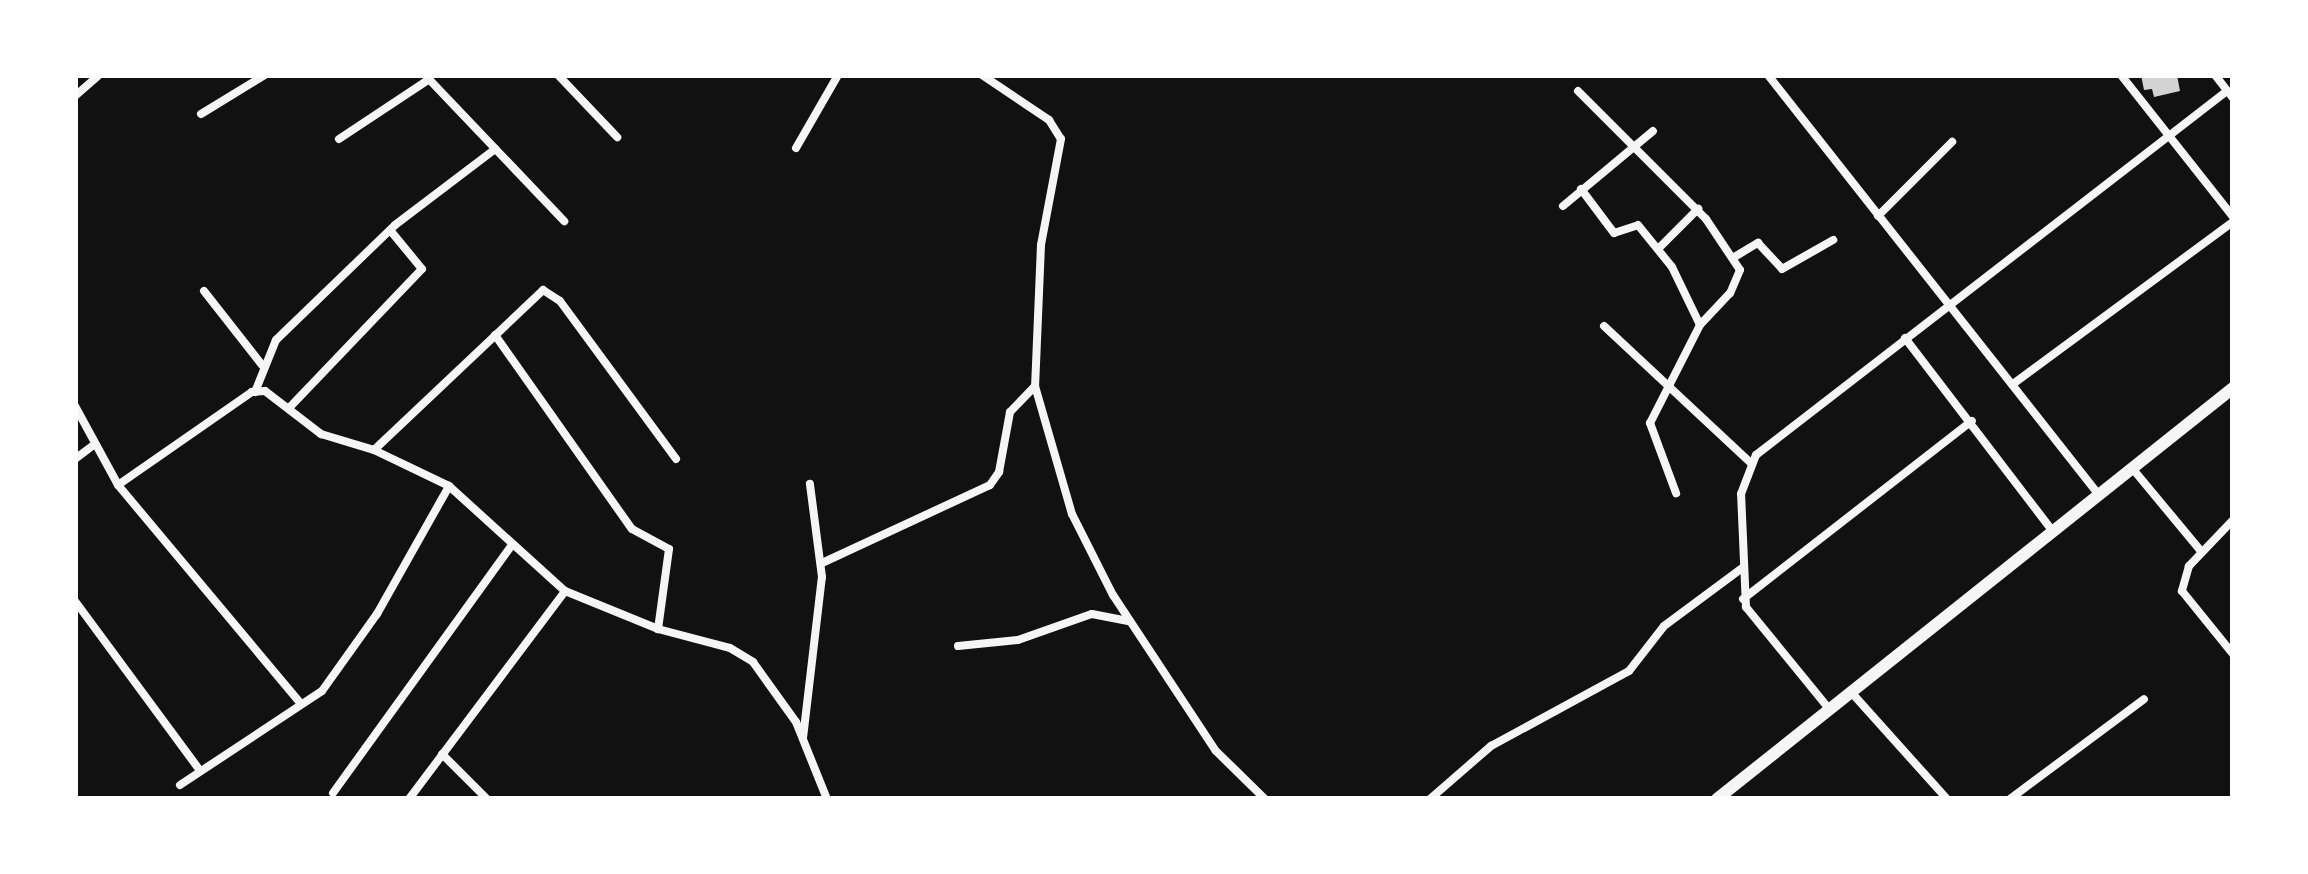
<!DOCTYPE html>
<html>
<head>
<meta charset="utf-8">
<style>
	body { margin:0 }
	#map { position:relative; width:2308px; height:874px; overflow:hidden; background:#111; font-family:Quicksand,sans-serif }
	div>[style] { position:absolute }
	.building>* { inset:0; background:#d3d3d3 }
	.minor>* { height:8px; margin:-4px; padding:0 4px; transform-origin:4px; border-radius:4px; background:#f5f5f5 }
	.trunk>* { height:12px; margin:-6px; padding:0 6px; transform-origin:6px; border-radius:6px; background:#f5f5f5 }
	span { translate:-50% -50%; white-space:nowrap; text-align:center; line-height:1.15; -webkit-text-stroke:9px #fff; paint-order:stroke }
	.frame { position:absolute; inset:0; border:78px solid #fff; pointer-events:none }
</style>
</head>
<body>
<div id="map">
	<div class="building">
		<i style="clip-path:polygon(2141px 75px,2177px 75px,2180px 91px,2154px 97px,2152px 89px,2144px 90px)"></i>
	</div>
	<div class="minor">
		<i style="left:425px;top:75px;width:202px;rotate:46.4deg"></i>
		<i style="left:558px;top:75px;width:86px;rotate:46.4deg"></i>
		<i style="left:982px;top:75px;width:81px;rotate:33.9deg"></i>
		<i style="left:1049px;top:120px;width:22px;rotate:58deg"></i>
		<i style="left:1061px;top:139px;width:108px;rotate:100.7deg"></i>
		<i style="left:1041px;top:245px;width:141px;rotate:92.4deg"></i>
		<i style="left:1035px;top:386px;width:133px;rotate:73.9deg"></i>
		<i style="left:1072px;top:514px;width:91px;rotate:63.2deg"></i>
		<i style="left:1113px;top:595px;width:187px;rotate:56.6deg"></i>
		<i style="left:1216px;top:751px;width:69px;rotate:44.4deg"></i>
		<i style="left:1768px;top:75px;width:535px;rotate:51.76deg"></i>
		<i style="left:2121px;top:75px;width:181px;rotate:51.7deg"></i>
		<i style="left:2215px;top:75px;width:29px;rotate:52deg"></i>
		<i style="left:1578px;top:91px;width:181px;rotate:45deg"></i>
		<i style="left:1706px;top:219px;width:61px;rotate:56.3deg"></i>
		<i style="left:1740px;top:270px;width:25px;rotate:113deg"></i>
		<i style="left:1730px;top:293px;width:44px;rotate:133.2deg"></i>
		<i style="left:1700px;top:325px;width:110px;rotate:117deg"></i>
		<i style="left:1650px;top:423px;width:75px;rotate:69.6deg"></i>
		<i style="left:75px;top:96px;width:30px;rotate:-41deg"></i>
		<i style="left:201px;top:114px;width:75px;rotate:-31.4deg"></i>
		<i style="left:339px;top:139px;width:107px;rotate:-33.5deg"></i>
		<i style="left:796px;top:148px;width:84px;rotate:-60.1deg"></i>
		<i style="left:1581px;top:189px;width:55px;rotate:53.1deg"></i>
		<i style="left:1614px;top:233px;width:25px;rotate:-18deg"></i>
		<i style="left:1638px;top:225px;width:54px;rotate:51deg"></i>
		<i style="left:1672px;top:267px;width:64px;rotate:64.2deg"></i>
		<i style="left:1563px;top:206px;width:117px;rotate:-39.8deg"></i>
		<i style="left:1878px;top:216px;width:105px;rotate:-45deg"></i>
		<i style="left:1658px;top:249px;width:57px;rotate:-45deg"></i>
		<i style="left:1736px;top:256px;width:26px;rotate:-31deg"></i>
		<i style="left:1758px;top:243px;width:35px;rotate:47deg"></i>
		<i style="left:1782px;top:269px;width:59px;rotate:-29.6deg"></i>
		<i style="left:204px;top:291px;width:94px;rotate:51.9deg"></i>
		<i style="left:1604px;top:326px;width:201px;rotate:43deg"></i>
		<i style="left:495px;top:335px;width:237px;rotate:54.8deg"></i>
		<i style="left:632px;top:529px;width:42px;rotate:28.4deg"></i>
		<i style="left:669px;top:549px;width:81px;rotate:97.8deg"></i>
		<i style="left:1905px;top:338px;width:242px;rotate:52.6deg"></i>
		<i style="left:2013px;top:384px;width:273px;rotate:-36.4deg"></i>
		<i style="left:255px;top:392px;width:56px;rotate:-68deg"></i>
		<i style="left:276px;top:340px;width:165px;rotate:-44deg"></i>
		<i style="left:395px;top:225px;width:126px;rotate:-37.2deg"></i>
		<i style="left:75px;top:406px;width:90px;rotate:61.4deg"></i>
		<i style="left:118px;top:485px;width:285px;rotate:50.1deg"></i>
		<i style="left:290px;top:407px;width:191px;rotate:-46.3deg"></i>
		<i style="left:422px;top:269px;width:50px;rotate:-129.4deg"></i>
		<i style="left:374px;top:450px;width:233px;rotate:-43.4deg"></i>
		<i style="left:543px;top:290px;width:20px;rotate:33deg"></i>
		<i style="left:560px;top:301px;width:196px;rotate:53.7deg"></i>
		<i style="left:75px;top:459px;width:21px;rotate:-37deg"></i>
		<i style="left:2132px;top:468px;width:108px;rotate:50.3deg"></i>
		<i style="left:118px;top:485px;width:163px;rotate:-34.8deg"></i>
		<i style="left:252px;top:392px;width:13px;rotate:-4deg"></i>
		<i style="left:265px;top:391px;width:71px;rotate:37.5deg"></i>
		<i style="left:321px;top:434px;width:55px;rotate:16.8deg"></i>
		<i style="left:374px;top:450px;width:83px;rotate:25.6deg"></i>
		<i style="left:449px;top:486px;width:156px;rotate:42.2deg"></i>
		<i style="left:565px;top:591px;width:100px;rotate:22.2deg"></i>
		<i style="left:658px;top:629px;width:74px;rotate:14.8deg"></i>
		<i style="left:730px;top:648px;width:27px;rotate:31deg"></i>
		<i style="left:753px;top:662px;width:74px;rotate:54.4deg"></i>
		<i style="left:796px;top:722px;width:83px;rotate:68.1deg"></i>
		<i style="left:2233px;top:520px;width:64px;rotate:133.7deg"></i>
		<i style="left:2189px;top:566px;width:26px;rotate:106deg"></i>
		<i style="left:2182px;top:591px;width:81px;rotate:51deg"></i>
		<i style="left:822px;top:563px;width:185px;rotate:-24.9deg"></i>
		<i style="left:990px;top:485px;width:16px;rotate:-55deg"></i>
		<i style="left:999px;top:472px;width:61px;rotate:-79.6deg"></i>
		<i style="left:1010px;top:412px;width:36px;rotate:-46deg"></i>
		<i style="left:1743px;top:599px;width:290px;rotate:-37.9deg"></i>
		<i style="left:75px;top:601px;width:207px;rotate:53.6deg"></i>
		<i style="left:958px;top:646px;width:60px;rotate:-5.7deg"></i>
		<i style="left:1018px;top:640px;width:78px;rotate:-19.4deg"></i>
		<i style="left:1092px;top:614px;width:38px;rotate:11deg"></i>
		<i style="left:1851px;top:692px;width:144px;rotate:48.1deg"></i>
		<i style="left:1830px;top:710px;width:133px;rotate:-129.2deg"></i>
		<i style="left:1746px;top:607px;width:113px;rotate:-92.5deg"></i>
		<i style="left:1741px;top:494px;width:42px;rotate:-69deg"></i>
		<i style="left:1756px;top:455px;width:595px;rotate:-37.7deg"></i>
		<i style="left:803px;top:738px;width:162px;rotate:-83.3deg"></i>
		<i style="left:822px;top:577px;width:94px;rotate:-97.4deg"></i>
		<i style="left:442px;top:754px;width:64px;rotate:45deg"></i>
		<i style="left:180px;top:785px;width:170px;rotate:-33.5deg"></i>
		<i style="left:322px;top:691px;width:95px;rotate:-54.5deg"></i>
		<i style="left:377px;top:614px;width:147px;rotate:-60.6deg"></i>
		<i style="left:333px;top:793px;width:306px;rotate:-54.2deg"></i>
		<i style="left:409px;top:799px;width:260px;rotate:-53.1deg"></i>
		<i style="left:1430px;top:799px;width:81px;rotate:-41deg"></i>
		<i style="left:1491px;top:746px;width:157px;rotate:-28.5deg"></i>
		<i style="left:1629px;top:671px;width:57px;rotate:-52.1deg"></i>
		<i style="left:1664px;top:626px;width:97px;rotate:-36.6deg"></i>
		<i style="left:2010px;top:799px;width:167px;rotate:-36.7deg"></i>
	</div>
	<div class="trunk">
		<i style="left:1717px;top:799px;width:660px;rotate:-38.54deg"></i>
	</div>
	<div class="frame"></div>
</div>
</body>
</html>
